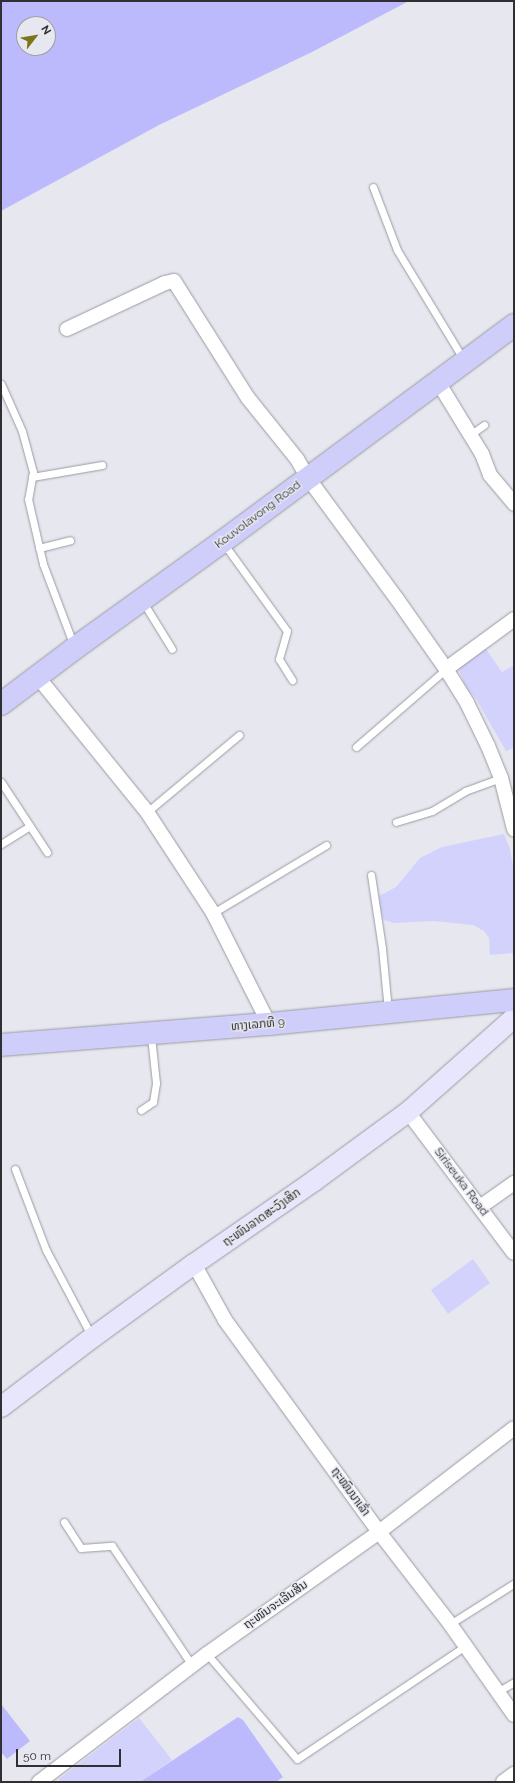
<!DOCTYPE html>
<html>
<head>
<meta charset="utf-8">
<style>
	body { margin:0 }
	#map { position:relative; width:515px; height:1783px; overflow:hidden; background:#e7e7ef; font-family:Raleway,"Noto Sans Lao",sans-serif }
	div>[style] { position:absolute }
	.green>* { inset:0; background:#d3d2fd }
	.water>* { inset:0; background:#bcb9fd }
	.roads { filter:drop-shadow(0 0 1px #9a9aa2) drop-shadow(0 0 1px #9a9aa2) }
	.lane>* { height:7px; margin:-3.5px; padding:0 3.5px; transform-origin:3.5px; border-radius:3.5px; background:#fff }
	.street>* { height:14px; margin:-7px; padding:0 7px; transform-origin:7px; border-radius:7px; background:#fff }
	.secondary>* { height:20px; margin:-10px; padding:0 10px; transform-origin:10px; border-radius:10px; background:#e7e6fc }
	.primary>* { height:22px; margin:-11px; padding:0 11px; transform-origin:11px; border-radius:11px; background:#cfcdf9 }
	span { translate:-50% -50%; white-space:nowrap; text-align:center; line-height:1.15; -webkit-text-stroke:3px #e7e7ef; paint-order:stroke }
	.street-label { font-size:12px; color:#303034 }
	.frame { position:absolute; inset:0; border:2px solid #303034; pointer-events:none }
	.north { position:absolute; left:16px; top:16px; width:40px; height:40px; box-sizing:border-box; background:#e7e7ef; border:1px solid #9e9ea4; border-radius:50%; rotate:59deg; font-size:11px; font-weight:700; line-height:16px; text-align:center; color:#303034 }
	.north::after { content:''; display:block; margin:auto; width:14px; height:18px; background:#7b761a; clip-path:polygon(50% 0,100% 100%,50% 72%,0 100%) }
	.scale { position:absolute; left:16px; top:1749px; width:105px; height:18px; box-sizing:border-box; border:2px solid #303034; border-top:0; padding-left:5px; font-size:12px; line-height:14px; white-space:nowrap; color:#303034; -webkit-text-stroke:3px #e7e7ef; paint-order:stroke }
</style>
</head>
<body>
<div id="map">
	<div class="green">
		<i style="clip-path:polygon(484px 646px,502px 672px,514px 665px,514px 748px,506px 751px,476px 699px,465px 685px,459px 670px,460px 664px)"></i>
		<i style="clip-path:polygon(504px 834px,510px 849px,514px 872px,514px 953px,490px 955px,489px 938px,484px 931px,473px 925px,434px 921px,394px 923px,384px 920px,380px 908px,379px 896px,396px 887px,420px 858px,442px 847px)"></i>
		<i style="clip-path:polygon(473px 1259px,490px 1283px,448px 1314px,431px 1290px)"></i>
		<i style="clip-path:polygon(139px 1718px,172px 1760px,140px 1782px,61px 1782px,59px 1779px)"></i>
	</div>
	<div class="water">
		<i style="clip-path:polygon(evenodd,1px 1px,409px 1px,312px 52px,159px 125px,1px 211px,1px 1px,24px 24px,48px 24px,48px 48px,24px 48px,24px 24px)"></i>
		<i style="clip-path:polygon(1px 1704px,30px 1741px,7px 1759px,1px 1752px)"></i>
		<i style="clip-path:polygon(238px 1717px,243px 1720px,283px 1777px,276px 1782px,140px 1782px)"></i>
	</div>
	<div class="roads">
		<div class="lane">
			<i style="left:373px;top:187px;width:67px;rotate:69.1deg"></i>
			<i style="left:397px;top:250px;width:129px;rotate:58.7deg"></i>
			<i style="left:1px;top:384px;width:51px;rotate:65.9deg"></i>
			<i style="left:22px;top:431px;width:42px;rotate:75deg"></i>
			<i style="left:33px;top:472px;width:27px;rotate:100deg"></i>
			<i style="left:28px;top:499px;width:67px;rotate:77deg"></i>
			<i style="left:43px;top:564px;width:88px;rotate:69.3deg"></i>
			<i style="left:471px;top:434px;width:16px;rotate:-35deg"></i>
			<i style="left:32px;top:477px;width:71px;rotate:-9.7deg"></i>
			<i style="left:224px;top:544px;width:107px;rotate:54.1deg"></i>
			<i style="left:287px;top:631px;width:29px;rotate:106deg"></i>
			<i style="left:279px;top:659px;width:25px;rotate:58deg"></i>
			<i style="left:39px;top:548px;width:32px;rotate:-14deg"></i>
			<i style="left:143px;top:602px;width:55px;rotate:58.3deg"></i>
			<i style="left:356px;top:747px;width:119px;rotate:-40.9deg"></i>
			<i style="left:1px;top:782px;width:84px;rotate:56.7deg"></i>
			<i style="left:147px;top:812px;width:120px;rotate:-39.9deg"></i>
			<i style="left:396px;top:822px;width:38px;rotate:-17deg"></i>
			<i style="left:432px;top:811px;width:39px;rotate:-31deg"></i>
			<i style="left:465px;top:791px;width:38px;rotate:-20deg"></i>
			<i style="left:1px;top:844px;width:34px;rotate:-32deg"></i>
			<i style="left:371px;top:875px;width:74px;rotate:81.4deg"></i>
			<i style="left:382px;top:948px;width:62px;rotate:84.5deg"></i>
			<i style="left:213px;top:913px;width:132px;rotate:-31deg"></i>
			<i style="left:141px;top:1110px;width:14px;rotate:-34deg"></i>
			<i style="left:153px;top:1102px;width:19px;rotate:-81deg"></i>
			<i style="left:156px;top:1083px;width:47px;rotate:-96.1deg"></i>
			<i style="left:15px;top:1169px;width:87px;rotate:69.1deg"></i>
			<i style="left:46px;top:1250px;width:98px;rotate:62.1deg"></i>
			<i style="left:64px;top:1522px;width:31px;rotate:57deg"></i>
			<i style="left:81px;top:1548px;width:31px;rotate:-4deg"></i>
			<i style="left:112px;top:1546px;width:143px;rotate:56.1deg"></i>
			<i style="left:450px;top:1624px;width:75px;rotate:-32.4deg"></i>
			<i style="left:207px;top:1654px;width:138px;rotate:49.4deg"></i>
			<i style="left:297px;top:1759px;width:202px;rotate:-33.9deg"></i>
			<i style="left:497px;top:1692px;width:20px;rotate:-30deg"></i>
		</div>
		<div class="street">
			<i style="left:67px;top:329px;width:108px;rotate:-25.1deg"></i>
			<i style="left:165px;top:283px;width:9px;rotate:-13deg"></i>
			<i style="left:174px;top:281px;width:138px;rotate:57.7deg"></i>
			<i style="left:248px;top:398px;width:78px;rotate:51.2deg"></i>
			<i style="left:297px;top:459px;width:22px;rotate:60deg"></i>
			<i style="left:308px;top:478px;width:150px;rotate:53.7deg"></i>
			<i style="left:397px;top:599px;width:85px;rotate:55deg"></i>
			<i style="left:446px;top:669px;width:40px;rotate:58deg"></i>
			<i style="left:467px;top:703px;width:48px;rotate:64deg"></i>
			<i style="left:488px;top:746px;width:35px;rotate:68deg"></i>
			<i style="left:501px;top:778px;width:53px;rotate:75.7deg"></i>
			<i style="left:438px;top:382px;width:84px;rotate:58.6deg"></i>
			<i style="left:482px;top:454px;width:22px;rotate:69deg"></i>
			<i style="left:490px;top:475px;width:38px;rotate:50deg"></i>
			<i style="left:446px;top:669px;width:84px;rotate:-36.3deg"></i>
			<i style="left:37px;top:676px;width:175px;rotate:51deg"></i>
			<i style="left:147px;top:812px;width:121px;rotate:56.8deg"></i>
			<i style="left:213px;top:913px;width:124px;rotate:63.2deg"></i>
			<i style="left:408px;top:1112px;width:176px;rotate:53.1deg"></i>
			<i style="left:480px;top:1207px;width:42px;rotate:-35.2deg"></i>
			<i style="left:194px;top:1264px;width:64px;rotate:61deg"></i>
			<i style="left:225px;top:1320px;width:262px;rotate:54deg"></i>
			<i style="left:379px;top:1532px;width:116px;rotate:52.3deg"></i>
			<i style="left:450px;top:1624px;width:111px;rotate:54.9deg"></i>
			<i style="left:39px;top:1782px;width:211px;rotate:-37.3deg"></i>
			<i style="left:207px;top:1654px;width:211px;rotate:-35.3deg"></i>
			<i style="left:379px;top:1532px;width:170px;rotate:-37.6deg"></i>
			<i style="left:503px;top:1782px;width:14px;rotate:-36deg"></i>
		</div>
		<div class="secondary">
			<i style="left:1px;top:1407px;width:114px;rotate:-37.2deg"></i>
			<i style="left:92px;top:1338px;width:126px;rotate:-36deg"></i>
			<i style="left:194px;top:1264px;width:146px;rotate:-34.7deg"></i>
			<i style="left:314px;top:1181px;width:117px;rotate:-36.3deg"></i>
			<i style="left:408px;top:1112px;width:142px;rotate:-41.6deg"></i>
		</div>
		<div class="primary">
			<i style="left:1px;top:704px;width:93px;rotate:-37.1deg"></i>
			<i style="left:75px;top:648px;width:181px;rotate:-35.8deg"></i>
			<i style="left:222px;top:542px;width:364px;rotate:-36.6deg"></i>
			<i style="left:1px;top:1045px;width:269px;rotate:-4.5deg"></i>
			<i style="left:269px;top:1024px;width:246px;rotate:-5.6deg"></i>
		</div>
	</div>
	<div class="street-label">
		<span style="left:258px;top:515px;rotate:-37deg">Kouvolavong Road</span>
		<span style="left:258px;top:1025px;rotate:-5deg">ທາງເລກທີ 9</span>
		<span style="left:461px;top:1182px;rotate:53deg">Siriseuka Road</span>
		<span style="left:262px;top:1218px;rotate:-35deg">ຖະໜົນລາດສະວົງເສິກ</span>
		<span style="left:350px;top:1492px;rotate:54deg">ຖະໜົນນາເລົ່າ</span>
		<span style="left:276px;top:1605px;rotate:-35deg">ຖະໜົນຈະເລີນສິນ</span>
	</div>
	<div class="frame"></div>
	<div class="north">N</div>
	<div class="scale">50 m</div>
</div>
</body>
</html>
